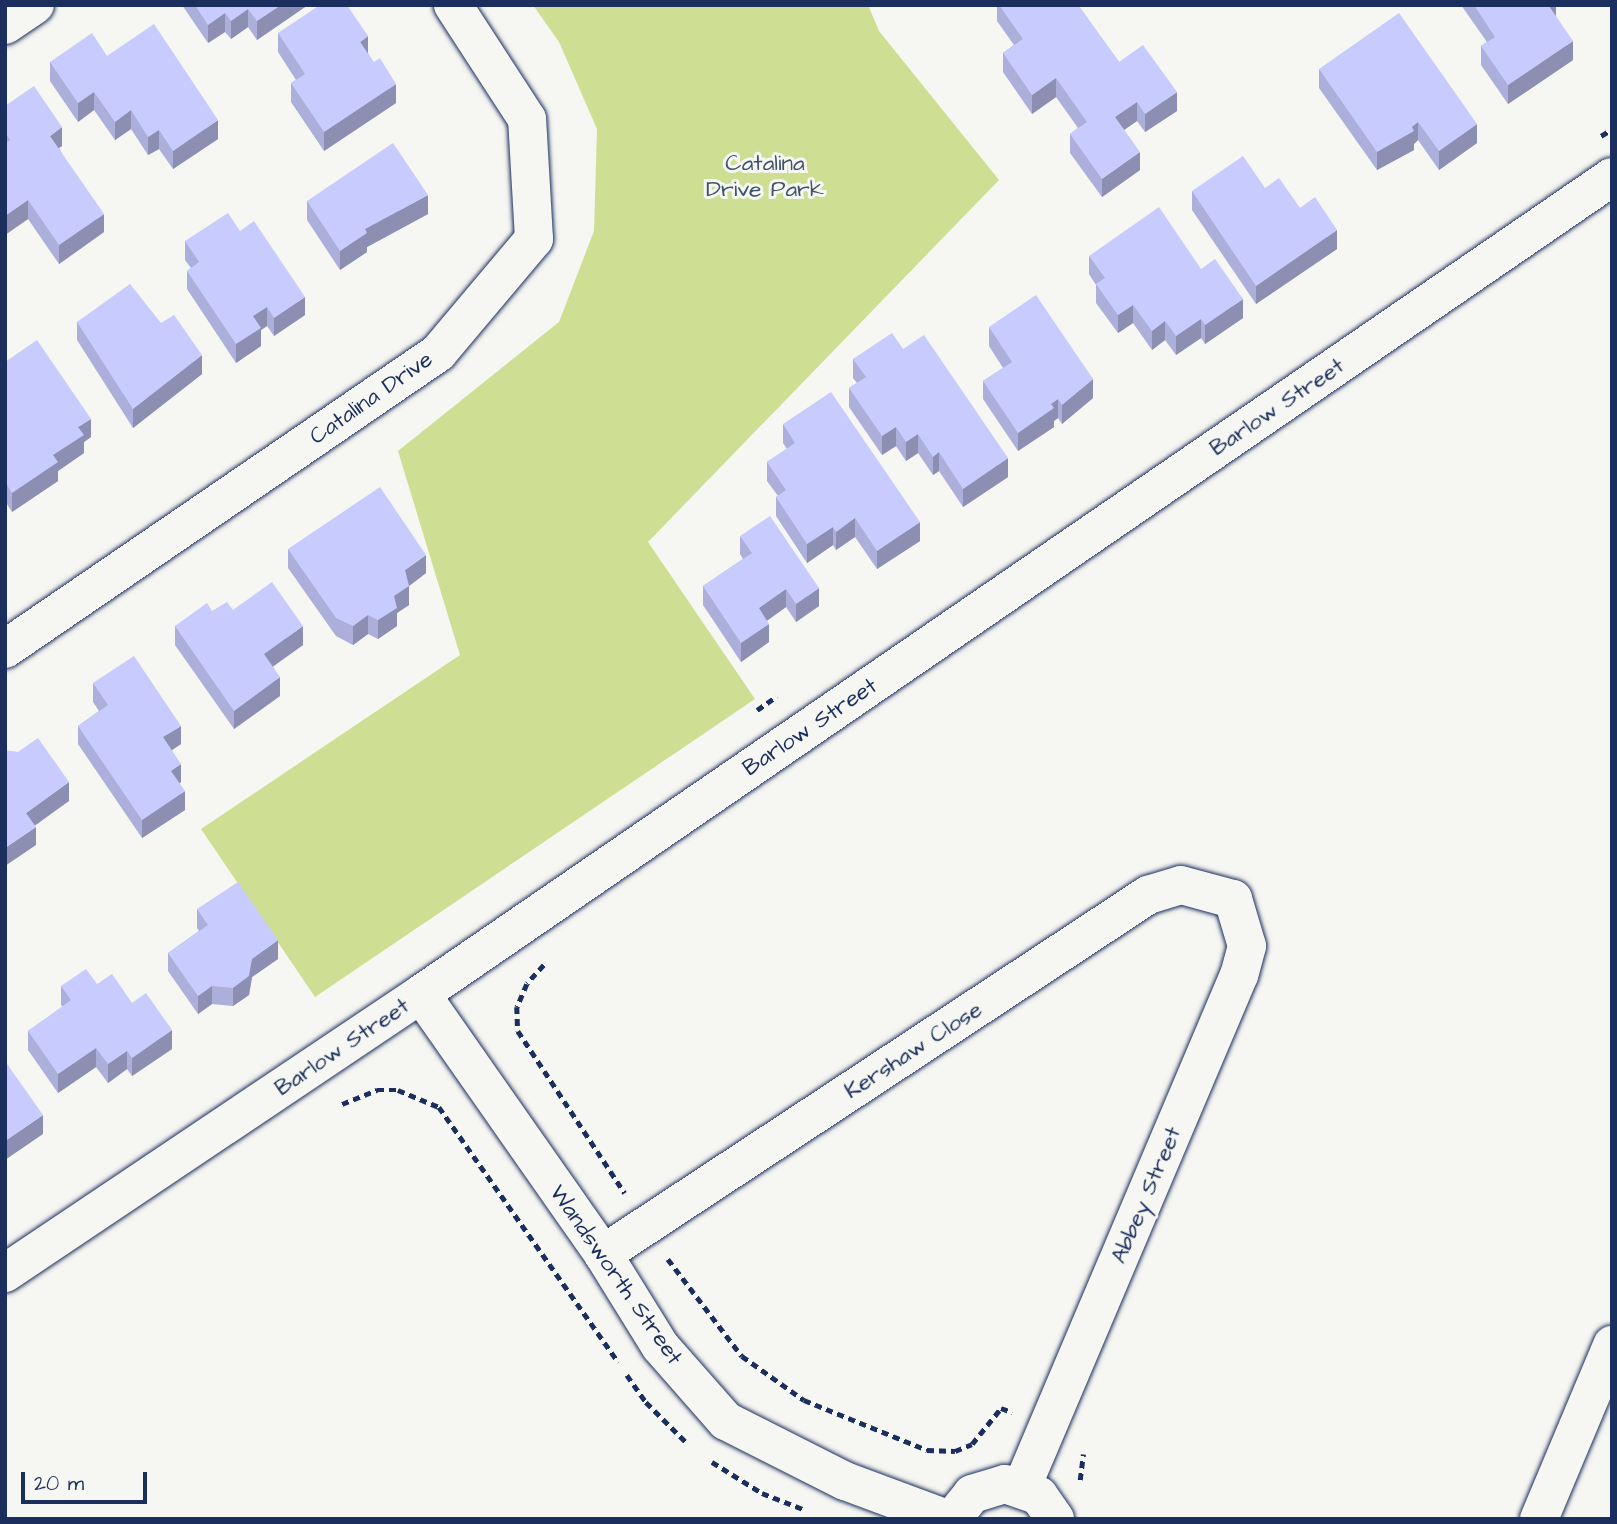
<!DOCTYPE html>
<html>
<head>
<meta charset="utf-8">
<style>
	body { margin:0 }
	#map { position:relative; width:1617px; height:1524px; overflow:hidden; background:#f6f6f2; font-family:"Architects Daughter",sans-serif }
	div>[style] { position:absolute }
	.green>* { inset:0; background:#cedf93 }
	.path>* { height:4.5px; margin-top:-2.25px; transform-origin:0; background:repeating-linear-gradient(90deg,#1b2f5e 0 7px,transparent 0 12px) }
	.roads { filter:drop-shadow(0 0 2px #1b2f5e) drop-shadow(0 0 2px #1b2f5e) }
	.minor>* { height:38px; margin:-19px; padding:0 19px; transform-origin:19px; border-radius:19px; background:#f6f6f2 }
	.wall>* { inset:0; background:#acafda }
	.shaded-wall>* { inset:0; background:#8c8eb2 }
	.building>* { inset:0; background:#c8cbfe }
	span { translate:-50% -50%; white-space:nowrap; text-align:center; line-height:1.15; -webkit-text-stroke:6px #f6f6f2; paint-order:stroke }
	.park-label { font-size:23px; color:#3f5269 }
	.street-label { font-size:23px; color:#1b2f5e }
	.frame { position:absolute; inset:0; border:7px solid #1b2f5e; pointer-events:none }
	.scale { position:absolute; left:21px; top:1472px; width:126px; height:32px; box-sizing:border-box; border:4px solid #1b2f5e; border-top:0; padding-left:9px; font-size:21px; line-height:24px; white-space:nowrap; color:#1b2f5e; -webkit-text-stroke:5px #f6f6f2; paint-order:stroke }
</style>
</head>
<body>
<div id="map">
	<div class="green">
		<i style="clip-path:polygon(533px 5px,868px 5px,879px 31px,999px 180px,648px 542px,755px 699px,315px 997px,201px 829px,460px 655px,398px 451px,559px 322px,594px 231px,597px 129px,559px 42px)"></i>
	</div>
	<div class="path">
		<i style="left:1601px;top:136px;width:13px;rotate:-32deg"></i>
		<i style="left:757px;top:710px;width:24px;rotate:-35deg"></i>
		<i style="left:544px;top:965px;width:25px;rotate:132deg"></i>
		<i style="left:527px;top:984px;width:25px;rotate:113deg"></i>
		<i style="left:517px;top:1007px;width:24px;rotate:88deg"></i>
		<i style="left:518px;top:1031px;width:194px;rotate:56.6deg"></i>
		<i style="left:342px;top:1104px;width:38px;rotate:-22deg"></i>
		<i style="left:377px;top:1090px;width:21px"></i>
		<i style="left:398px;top:1090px;width:44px;rotate:22.5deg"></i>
		<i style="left:439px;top:1107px;width:312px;rotate:54.9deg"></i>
		<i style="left:668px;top:1259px;width:122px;rotate:52.7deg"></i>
		<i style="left:742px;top:1356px;width:76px;rotate:35.4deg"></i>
		<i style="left:804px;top:1400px;width:133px;rotate:22.1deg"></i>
		<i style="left:927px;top:1450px;width:28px;rotate:2deg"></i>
		<i style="left:955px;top:1451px;width:18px;rotate:-22deg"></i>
		<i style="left:972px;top:1444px;width:46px;rotate:-51.1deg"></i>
		<i style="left:1001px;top:1408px;width:12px;rotate:20deg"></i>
		<i style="left:627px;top:1375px;width:33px;rotate:55deg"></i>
		<i style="left:646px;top:1402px;width:57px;rotate:45deg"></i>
		<i style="left:712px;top:1462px;width:59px;rotate:31.8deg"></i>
		<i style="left:762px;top:1493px;width:44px;rotate:21.3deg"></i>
		<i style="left:1080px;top:1480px;width:26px;rotate:-83deg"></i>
	</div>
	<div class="roads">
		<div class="minor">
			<i style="left:5px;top:25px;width:36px;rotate:-34deg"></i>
			<i style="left:5px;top:649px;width:525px;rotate:-34.36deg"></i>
			<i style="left:438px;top:353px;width:149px;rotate:-49.9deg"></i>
			<i style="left:534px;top:239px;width:120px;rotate:-93.3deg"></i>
			<i style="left:527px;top:119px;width:136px;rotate:-123deg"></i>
			<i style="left:421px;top:994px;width:317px;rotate:55deg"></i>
			<i style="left:603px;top:1254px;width:108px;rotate:58.2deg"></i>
			<i style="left:660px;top:1346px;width:100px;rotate:48.7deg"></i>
			<i style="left:726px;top:1421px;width:133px;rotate:26.8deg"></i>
			<i style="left:845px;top:1481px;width:109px;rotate:20.4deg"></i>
			<i style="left:603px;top:1254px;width:653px;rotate:-33.37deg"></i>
			<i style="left:1148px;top:895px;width:34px;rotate:-17deg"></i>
			<i style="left:1181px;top:885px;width:54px;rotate:15.1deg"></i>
			<i style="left:1233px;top:899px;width:49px;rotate:73.4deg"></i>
			<i style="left:1247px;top:946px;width:30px;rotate:105deg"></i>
			<i style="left:1239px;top:975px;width:556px;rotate:112.97deg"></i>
			<i style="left:5px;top:1273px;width:501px;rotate:-33.85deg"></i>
			<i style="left:421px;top:994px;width:1444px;rotate:-34.45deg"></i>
			<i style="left:952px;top:1519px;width:32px;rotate:-51deg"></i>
			<i style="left:972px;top:1494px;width:34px;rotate:-17deg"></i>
			<i style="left:1005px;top:1484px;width:36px;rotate:19deg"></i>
			<i style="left:1039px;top:1496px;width:28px;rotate:55deg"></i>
			<i style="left:1539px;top:1519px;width:189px;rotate:-67.2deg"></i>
		</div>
	</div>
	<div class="wall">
		<i style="clip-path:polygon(182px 5px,308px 5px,257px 40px,248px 27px,231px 39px,225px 32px,208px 43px)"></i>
		<i style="clip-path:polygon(997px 5px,1078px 5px,1119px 62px,1177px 111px,1145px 132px,1137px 121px,1124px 130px,1140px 170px,1102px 197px,1070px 153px,1070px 134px,1078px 128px,1056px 97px,1032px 114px,1003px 72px,1003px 53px,1014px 45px,997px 21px)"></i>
		<i style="clip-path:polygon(1461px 5px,1556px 5px,1556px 16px,1573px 60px,1508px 104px,1481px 65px,1481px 46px,1487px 42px)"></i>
		<i style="clip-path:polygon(278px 33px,368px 53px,396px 103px,324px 151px,291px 102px,291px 83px,296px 80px,278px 52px)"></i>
		<i style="clip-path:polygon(107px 56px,218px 139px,173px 169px,159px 149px,148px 155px,131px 129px,115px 140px,94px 110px,78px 122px,50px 81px,50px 62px)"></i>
		<i style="clip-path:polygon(1319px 69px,1477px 143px,1439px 170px,1418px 140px,1414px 144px,1414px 150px,1377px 170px,1319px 88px)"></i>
		<i style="clip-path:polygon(5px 106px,62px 146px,59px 148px,104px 232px,59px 264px,28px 219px,5px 235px)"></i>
		<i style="clip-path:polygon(1265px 188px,1300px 208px,1337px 249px,1256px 304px,1192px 210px,1192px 191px)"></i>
		<i style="clip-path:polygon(307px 201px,428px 214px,367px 247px,367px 252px,340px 270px,307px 220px)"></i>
		<i style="clip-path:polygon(240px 231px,305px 315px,274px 336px,267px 326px,261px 330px,261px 346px,236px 363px,187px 289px,187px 271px,191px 268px,185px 260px,185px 241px)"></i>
		<i style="clip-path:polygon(1089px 256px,1201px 269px,1243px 318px,1205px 344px,1201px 338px,1176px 355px,1165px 340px,1152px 350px,1133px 323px,1118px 333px,1096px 303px,1096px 285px,1089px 274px)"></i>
		<i style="clip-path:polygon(77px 322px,161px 323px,202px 374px,133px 428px,77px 340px)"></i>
		<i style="clip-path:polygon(989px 327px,1093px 398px,1062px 424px,1058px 418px,1054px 421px,1054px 427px,1018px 451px,983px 399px,983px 381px,1003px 368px,989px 346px)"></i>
		<i style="clip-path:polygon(903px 349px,1008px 477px,963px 507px,939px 471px,933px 475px,918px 453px,906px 461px,896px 446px,882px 455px,849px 407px,849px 388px,857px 383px,853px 378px,853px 359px)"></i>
		<i style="clip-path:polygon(5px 362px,91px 437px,84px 442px,84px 453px,58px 471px,58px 481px,12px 512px,5px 501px)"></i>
		<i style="clip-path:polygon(783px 424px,920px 541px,877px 569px,855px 537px,836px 550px,833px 545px,807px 563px,776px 516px,776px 497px,778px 496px,767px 481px,767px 462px,787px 449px,783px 443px)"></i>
		<i style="clip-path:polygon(740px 536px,819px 606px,796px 622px,786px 607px,767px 621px,769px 642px,741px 662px,703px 605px,703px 586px,743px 559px,740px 554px)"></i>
		<i style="clip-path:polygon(288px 549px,426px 573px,409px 586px,409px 605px,397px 613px,397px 626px,378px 639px,368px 634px,353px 645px,336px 636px,288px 568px)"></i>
		<i style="clip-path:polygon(233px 610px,303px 645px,273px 666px,280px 696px,234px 729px,175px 645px,175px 626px,212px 611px)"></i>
		<i style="clip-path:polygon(93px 683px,181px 744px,172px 750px,181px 782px,179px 784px,185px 810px,142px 838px,78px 744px,78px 726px,99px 711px,93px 702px)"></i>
		<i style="clip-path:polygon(197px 909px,278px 959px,252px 977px,249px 995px,233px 1006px,212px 1004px,198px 1014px,168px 971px,168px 953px,199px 931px,197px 928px)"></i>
		<i style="clip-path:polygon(97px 984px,132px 1003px,172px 1049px,132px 1076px,127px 1069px,108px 1083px,96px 1067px,58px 1093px,28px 1050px,28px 1031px,63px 1007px,61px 1005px,61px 986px)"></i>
	</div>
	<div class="shaded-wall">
		<i style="clip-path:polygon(281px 5px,308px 5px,257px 40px,257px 21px)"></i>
		<i style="clip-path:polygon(1550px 5px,1556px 5px,1556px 20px,1549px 6px)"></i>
		<i style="clip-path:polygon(248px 9px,248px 27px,231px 39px,231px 21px)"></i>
		<i style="clip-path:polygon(225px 13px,225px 32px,208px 43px,208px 25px)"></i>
		<i style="clip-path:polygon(368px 36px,368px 55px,360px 42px)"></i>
		<i style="clip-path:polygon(1573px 41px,1573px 60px,1508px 104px,1508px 85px)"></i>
		<i style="clip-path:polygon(1056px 78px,1056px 97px,1032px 114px,1032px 95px)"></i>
		<i style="clip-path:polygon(396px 84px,396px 103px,324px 151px,324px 132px)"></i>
		<i style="clip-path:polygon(94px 92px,94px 110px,78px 122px,78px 103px)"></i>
		<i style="clip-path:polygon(1177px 92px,1177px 111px,1145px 132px,1145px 114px)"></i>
		<i style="clip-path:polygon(1137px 102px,1137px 121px,1115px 136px,1115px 117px)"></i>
		<i style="clip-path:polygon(131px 110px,131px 129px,115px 140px,115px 122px)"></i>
		<i style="clip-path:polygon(218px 120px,218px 139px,173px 169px,173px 151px)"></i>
		<i style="clip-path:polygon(1418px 122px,1418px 140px,1414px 144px,1414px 150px,1377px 170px,1377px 152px)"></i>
		<i style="clip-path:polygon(1477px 124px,1477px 143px,1439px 170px,1439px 151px)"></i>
		<i style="clip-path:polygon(62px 127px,62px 146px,50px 154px,50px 136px)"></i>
		<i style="clip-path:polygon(159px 130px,159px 149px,148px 155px,148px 137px)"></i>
		<i style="clip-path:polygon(1140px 152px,1140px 170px,1102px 197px,1102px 179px)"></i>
		<i style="clip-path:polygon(428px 195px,428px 214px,367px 247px,367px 252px,340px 270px,340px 251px,365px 229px)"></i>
		<i style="clip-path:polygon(28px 200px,28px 219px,5px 235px,5px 216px)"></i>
		<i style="clip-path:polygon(104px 214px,104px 232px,59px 264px,59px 245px)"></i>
		<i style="clip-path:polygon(1337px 230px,1337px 249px,1256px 304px,1256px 286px)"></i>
		<i style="clip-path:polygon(305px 297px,305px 315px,274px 336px,274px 318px)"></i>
		<i style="clip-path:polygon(1243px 299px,1243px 318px,1205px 344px,1205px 325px)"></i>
		<i style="clip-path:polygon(1133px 305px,1133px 323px,1118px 333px,1118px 315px)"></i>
		<i style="clip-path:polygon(267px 307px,267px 326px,261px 330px,261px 346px,236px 363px,236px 344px,253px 316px)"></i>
		<i style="clip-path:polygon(1201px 319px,1201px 338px,1176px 355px,1176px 336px)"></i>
		<i style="clip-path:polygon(1165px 321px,1165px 340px,1152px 350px,1152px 331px)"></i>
		<i style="clip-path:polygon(202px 355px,202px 374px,133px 428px,133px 409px)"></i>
		<i style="clip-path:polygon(1093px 379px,1093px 398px,1062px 424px,1062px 405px)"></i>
		<i style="clip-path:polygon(1058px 399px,1058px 418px,1054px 421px,1054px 427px,1018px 451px,1018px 433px,1051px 404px)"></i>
		<i style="clip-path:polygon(91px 419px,91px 437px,84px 442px,84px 453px,58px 471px,58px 481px,12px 512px,12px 493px,53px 455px,78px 427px)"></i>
		<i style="clip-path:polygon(896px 427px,896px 446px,882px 455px,882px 436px)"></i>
		<i style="clip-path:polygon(918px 434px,918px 453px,906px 461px,906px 442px)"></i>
		<i style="clip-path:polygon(939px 452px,939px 471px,933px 475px,933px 457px)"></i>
		<i style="clip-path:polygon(1008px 458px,1008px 477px,963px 507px,963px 489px)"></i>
		<i style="clip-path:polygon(855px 518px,855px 537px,836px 550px,836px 532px)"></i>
		<i style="clip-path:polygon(920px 522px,920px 541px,877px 569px,877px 551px)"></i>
		<i style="clip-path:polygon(833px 527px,833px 545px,807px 563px,807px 544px)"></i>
		<i style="clip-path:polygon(426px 555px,426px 573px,409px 586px,409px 605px,397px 613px,397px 626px,378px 639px,378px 620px,394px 596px,405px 570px)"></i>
		<i style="clip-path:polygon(819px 588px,819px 606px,796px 622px,796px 604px)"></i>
		<i style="clip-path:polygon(786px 589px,786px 607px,759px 626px,759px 608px)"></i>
		<i style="clip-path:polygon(368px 615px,368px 634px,353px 645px,353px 626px)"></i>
		<i style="clip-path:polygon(769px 624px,769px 642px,741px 662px,741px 643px)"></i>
		<i style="clip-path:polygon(303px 626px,303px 645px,264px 673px,264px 654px)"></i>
		<i style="clip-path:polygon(280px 677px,280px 696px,234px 729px,234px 711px)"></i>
		<i style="clip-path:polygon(181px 726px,181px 744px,163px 756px,163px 737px)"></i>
		<i style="clip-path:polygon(181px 764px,181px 782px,171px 789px,171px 771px)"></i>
		<i style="clip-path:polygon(69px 782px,69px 801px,26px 832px,26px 813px)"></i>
		<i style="clip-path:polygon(185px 791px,185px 810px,142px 838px,142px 820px)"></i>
		<i style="clip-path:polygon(36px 827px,36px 845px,5px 866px,5px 848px)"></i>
		<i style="clip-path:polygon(278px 940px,278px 959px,252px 977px,249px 995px,233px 1006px,233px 988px,252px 959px)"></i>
		<i style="clip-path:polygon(212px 986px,212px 1004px,198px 1014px,198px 996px)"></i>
		<i style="clip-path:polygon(172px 1030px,172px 1049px,132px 1076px,132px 1058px)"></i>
		<i style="clip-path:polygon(96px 1048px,96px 1067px,58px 1093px,58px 1074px)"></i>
		<i style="clip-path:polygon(127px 1051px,127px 1069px,108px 1083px,108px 1064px)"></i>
		<i style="clip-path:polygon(43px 1115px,43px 1134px,5px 1160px,5px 1141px)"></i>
	</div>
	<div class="building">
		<i style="clip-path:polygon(195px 5px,281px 5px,257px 21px,248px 9px,231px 21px,225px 13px,208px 25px)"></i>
		<i style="clip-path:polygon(320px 5px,347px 5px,368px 36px,360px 42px,374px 62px,380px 58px,396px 84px,324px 132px,291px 83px,305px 74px,278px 33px)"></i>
		<i style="clip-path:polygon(999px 5px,1078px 5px,1119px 62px,1143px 45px,1177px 92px,1145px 114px,1137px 102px,1115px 117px,1140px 152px,1102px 179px,1070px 134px,1087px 122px,1056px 78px,1032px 95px,1003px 53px,1023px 39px)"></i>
		<i style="clip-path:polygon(1474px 5px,1550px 5px,1549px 6px,1573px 41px,1508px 85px,1481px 46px,1495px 37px)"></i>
		<i style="clip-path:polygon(1399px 13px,1477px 124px,1439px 151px,1418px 122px,1412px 127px,1414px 131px,1377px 152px,1319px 69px)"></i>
		<i style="clip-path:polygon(154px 24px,218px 120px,173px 151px,159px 130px,148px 137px,131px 110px,115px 122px,94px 92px,78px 103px,50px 62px,92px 33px,107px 56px)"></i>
		<i style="clip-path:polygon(34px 86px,62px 127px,50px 136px,104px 214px,59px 245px,28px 200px,5px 216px,5px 144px,10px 140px,5px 132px,5px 106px)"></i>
		<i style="clip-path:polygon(393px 143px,428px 195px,365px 229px,367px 233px,340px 251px,307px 201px)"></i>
		<i style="clip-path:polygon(1243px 156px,1265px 188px,1279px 178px,1300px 208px,1315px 197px,1337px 230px,1256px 286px,1192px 191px)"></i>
		<i style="clip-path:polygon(1159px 207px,1201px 269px,1215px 259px,1243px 299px,1205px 325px,1201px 319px,1176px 336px,1165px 321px,1152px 331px,1133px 305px,1118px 315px,1096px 284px,1105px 278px,1089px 256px)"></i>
		<i style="clip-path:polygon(228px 213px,240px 231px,254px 221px,305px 297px,274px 318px,267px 307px,253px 316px,261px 328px,236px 344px,187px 271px,199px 262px,185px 241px)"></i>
		<i style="clip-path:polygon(130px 284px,161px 323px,174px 315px,202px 355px,133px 409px,77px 322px)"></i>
		<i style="clip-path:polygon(1036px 295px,1093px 379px,1062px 405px,1058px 399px,1051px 404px,1054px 408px,1018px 433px,983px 381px,1012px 362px,989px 327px)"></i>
		<i style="clip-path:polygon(892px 333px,903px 349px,924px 335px,1008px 458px,963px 489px,939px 452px,933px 457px,918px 434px,906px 442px,896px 427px,882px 436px,849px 388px,866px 377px,853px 359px)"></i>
		<i style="clip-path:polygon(37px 340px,91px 419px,78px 427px,84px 435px,53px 455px,58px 462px,12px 493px,5px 482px,5px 362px)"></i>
		<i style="clip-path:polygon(831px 392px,920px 522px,877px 551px,855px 518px,836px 532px,833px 527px,807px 544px,776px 497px,786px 490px,767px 462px,795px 443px,783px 424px)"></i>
		<i style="clip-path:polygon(380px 487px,426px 555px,405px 570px,409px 586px,394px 596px,397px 608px,378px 620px,368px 615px,353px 626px,336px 618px,288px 549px)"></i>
		<i style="clip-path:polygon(770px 516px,819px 588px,796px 604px,786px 589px,759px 608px,769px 624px,741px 643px,703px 586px,752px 553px,740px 536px)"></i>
		<i style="clip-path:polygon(272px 582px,303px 626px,264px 654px,280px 677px,234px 711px,175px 626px,207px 603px,212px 611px,227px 602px,233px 610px)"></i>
		<i style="clip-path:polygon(134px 656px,181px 726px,163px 737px,181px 764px,171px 771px,185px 791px,142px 820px,78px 726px,108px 705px,93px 683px)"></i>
		<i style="clip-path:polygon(38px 738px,69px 782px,26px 813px,36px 827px,5px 848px,5px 750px,18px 752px)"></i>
		<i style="clip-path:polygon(238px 882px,278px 940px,252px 959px,249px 976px,233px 988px,212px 986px,198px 996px,168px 953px,208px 925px,197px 909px)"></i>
		<i style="clip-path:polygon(86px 969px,97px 984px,112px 974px,132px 1003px,146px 993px,172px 1030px,132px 1058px,127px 1051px,108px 1064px,96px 1048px,58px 1074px,28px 1031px,71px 1000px,61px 986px)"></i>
		<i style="clip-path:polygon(5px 1061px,43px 1115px,5px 1141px)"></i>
	</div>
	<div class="park-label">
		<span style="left:765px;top:176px">Catalina<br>Drive Park</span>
	</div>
	<div class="street-label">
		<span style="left:371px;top:398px;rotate:-35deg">Catalina Drive</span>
		<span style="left:1277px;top:407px;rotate:-34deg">Barlow Street</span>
		<span style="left:810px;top:727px;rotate:-34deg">Barlow Street</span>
		<span style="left:342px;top:1047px;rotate:-34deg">Barlow Street</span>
		<span style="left:913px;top:1050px;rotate:-33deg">Kershaw Close</span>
		<span style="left:1146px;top:1195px;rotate:-67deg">Abbey Street</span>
		<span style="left:616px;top:1275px;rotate:55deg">Wandsworth Street</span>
	</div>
	<div class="frame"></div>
	<div class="scale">20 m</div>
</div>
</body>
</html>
